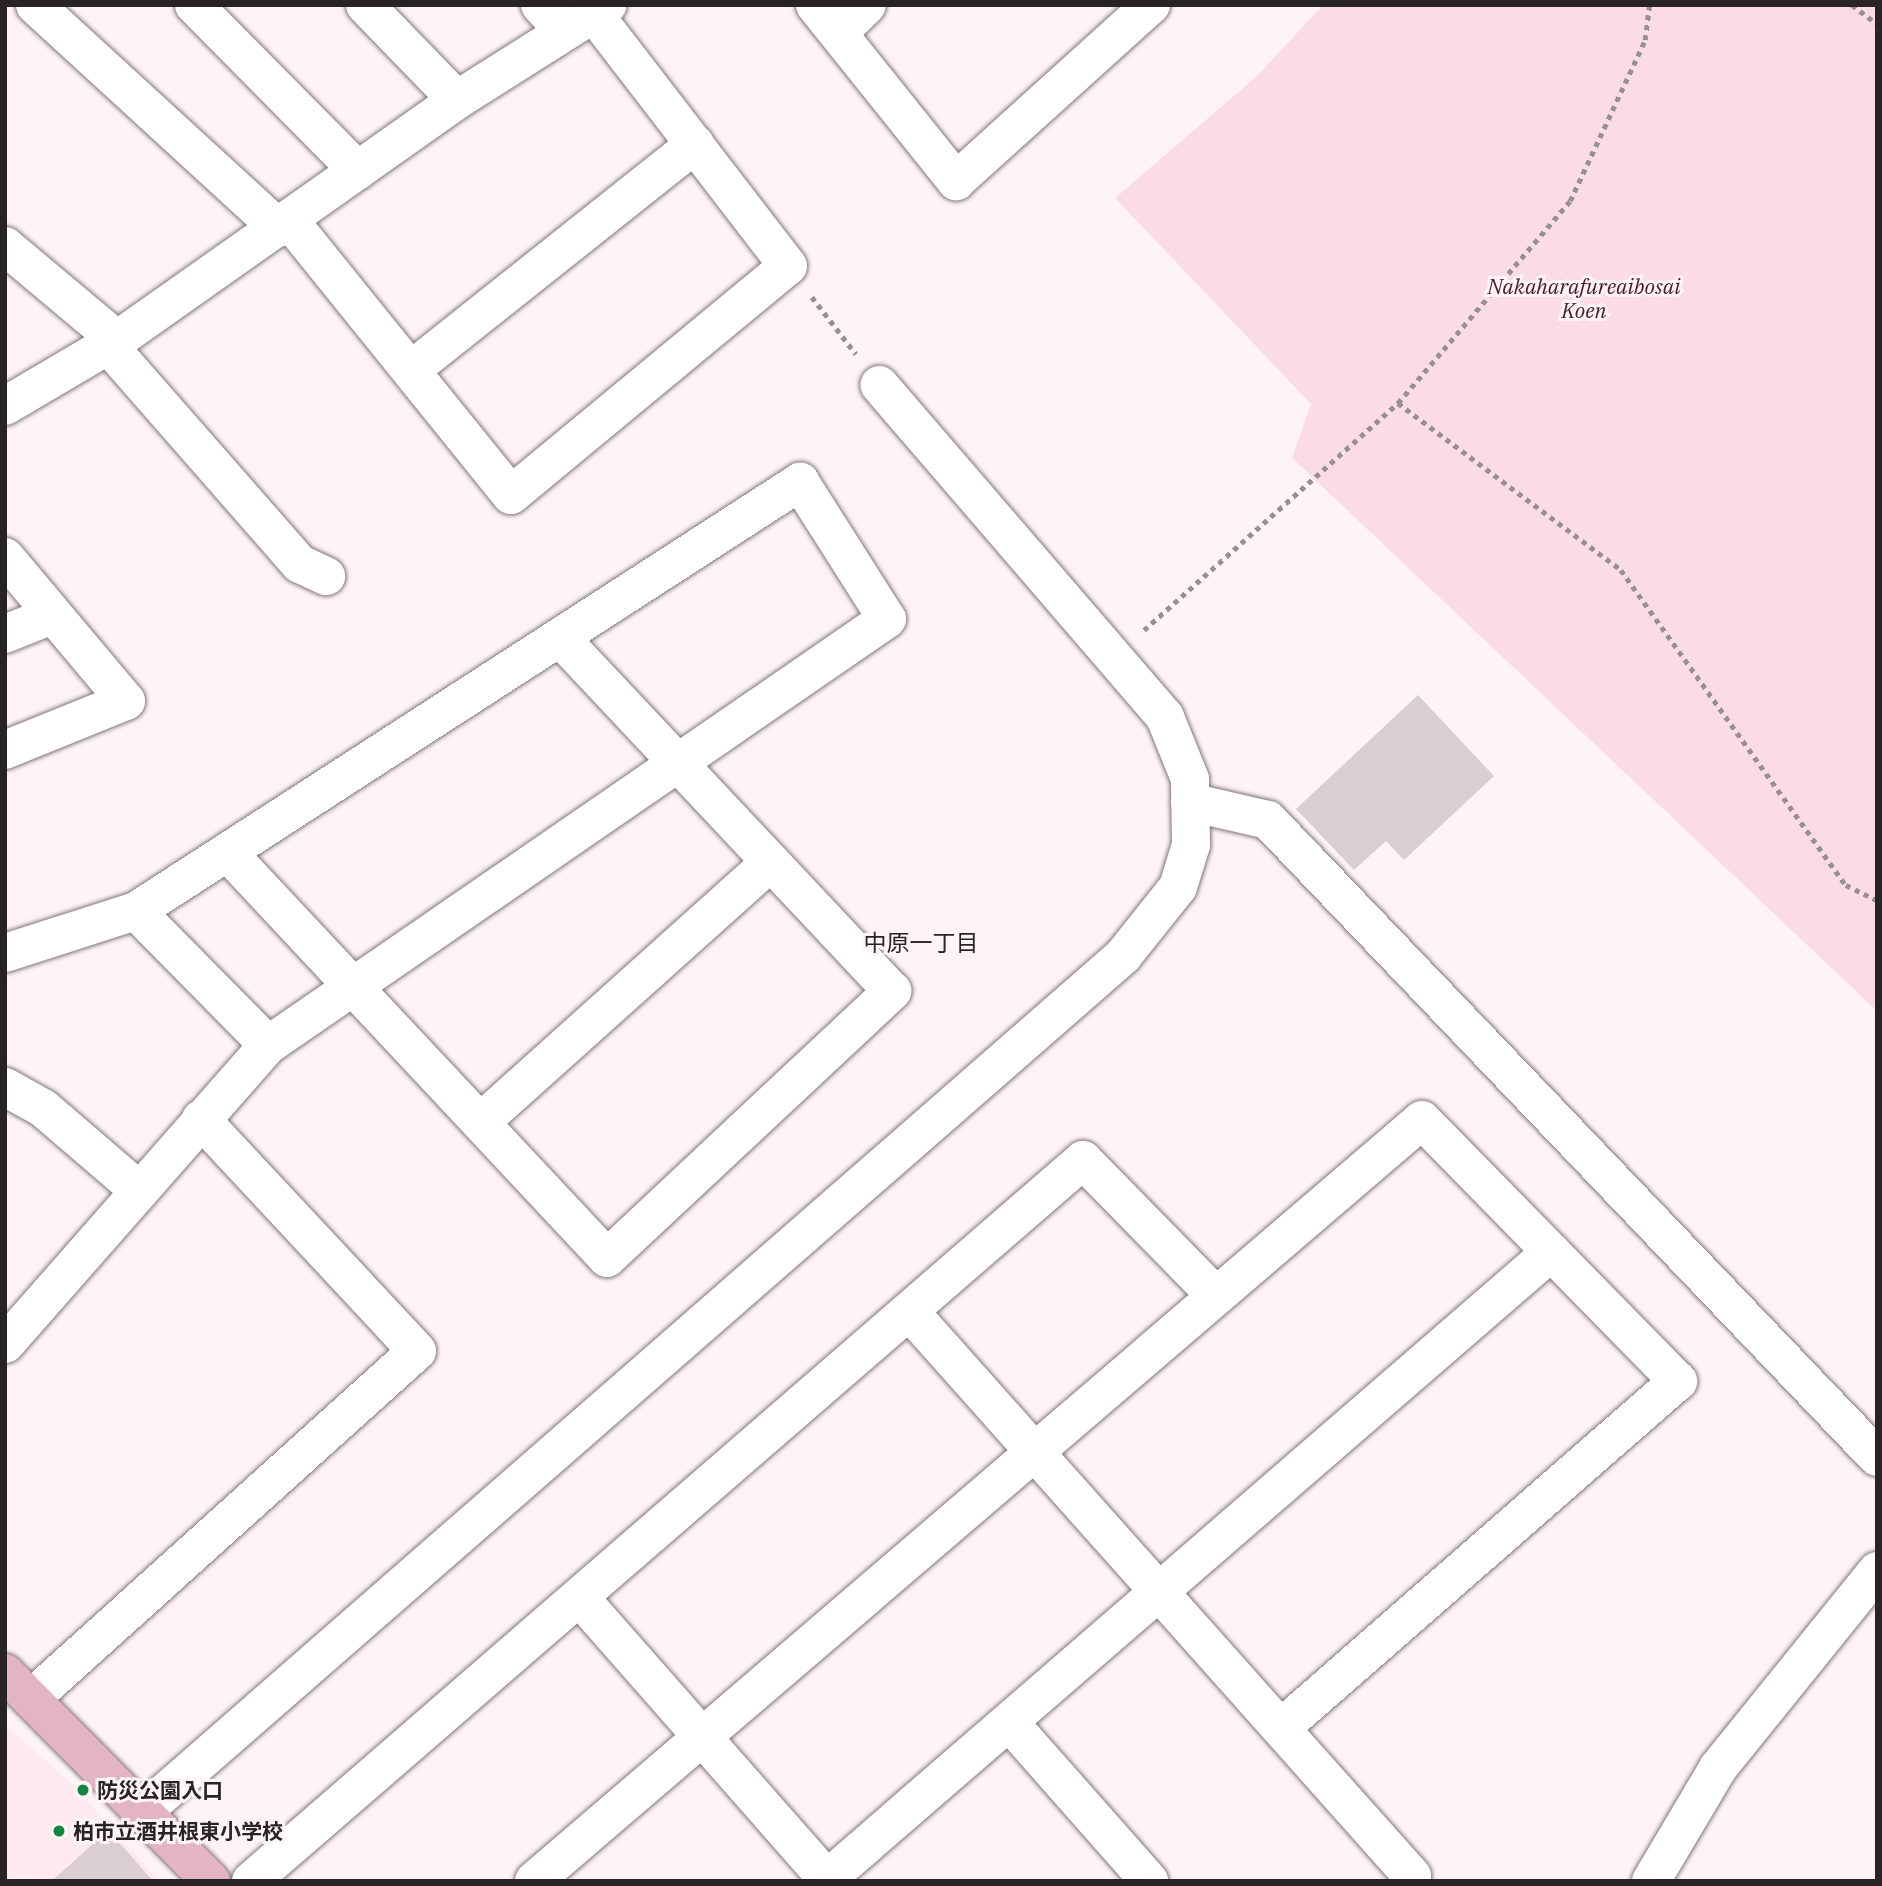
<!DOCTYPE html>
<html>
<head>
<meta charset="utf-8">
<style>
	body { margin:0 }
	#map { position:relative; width:1882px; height:1886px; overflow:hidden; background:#fef4f6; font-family:"IBM Plex Serif","Noto Sans JP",serif }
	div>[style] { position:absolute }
	.built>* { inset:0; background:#fee9ee }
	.green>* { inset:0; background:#fbdce4 }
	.building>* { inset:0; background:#dbced1 }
	.path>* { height:4.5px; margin-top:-2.25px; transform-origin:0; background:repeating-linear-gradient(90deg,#978f91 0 5px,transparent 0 10px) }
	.roads { filter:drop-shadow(0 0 2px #817679) drop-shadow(0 0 2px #817679) }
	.minor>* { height:38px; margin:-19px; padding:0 19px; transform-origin:19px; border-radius:19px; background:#fff }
	.major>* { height:38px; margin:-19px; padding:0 19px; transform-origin:19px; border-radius:19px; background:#e3b5c4 }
	.dots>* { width:19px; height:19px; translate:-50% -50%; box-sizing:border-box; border:4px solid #fef4f6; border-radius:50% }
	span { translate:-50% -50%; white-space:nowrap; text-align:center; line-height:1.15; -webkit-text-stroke:6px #fef4f6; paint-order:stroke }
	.park-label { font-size:21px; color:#4a192b; font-style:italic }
	.poi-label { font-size:21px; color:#282324; font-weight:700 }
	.left { translate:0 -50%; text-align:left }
	.neighbourhood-label { font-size:23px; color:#282324 }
	.frame { position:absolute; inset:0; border:7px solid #282324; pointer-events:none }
</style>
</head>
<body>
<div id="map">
	<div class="built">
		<i style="clip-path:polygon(5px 1725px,69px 1781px,159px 1881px,5px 1881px)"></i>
	</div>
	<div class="green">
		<i style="clip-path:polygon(1323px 5px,1877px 5px,1877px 1011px,1292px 458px,1311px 404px,1115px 198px,1256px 77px)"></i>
	</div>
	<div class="building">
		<i style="clip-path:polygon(1418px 695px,1494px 776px,1404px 860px,1386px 841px,1354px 870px,1296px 809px)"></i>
		<i style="clip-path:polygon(108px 1830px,153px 1881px,52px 1881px)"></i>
	</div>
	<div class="path">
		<i style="left:1852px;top:5px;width:31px;rotate:37deg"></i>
		<i style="left:812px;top:297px;width:72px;rotate:52.3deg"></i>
		<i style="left:1398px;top:403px;width:279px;rotate:36.8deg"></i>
		<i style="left:1621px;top:570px;width:387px;rotate:54.5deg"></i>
		<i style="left:1846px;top:885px;width:34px;rotate:26deg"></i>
		<i style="left:1144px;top:630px;width:341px;rotate:-41.8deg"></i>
		<i style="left:1398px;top:403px;width:265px;rotate:-49.6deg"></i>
		<i style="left:1570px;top:201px;width:178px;rotate:-65deg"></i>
		<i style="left:1645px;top:40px;width:35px;rotate:-83deg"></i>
	</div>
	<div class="roads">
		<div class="minor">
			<i style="left:35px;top:5px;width:330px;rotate:42.5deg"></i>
			<i style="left:194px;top:5px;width:233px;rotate:45.3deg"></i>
			<i style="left:365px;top:5px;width:132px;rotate:45.9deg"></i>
			<i style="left:540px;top:5px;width:35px;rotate:47deg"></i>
			<i style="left:815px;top:5px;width:226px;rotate:51.3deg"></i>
			<i style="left:956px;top:181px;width:263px;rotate:-42.1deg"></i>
			<i style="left:838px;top:33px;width:40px;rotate:-44deg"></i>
			<i style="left:289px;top:220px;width:353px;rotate:51.1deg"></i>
			<i style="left:511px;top:495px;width:359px;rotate:-39.6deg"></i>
			<i style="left:788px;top:266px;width:319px;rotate:-127.6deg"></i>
			<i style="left:5px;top:246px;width:146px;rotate:40deg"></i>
			<i style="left:108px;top:345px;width:291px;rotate:48.8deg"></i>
			<i style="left:300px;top:564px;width:29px;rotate:25deg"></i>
			<i style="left:411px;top:370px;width:363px;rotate:-38.5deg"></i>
			<i style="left:5px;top:406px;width:130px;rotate:-30.5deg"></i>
			<i style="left:117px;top:340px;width:416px;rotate:-35.2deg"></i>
			<i style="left:457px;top:100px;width:178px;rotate:-32.3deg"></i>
			<i style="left:5px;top:557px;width:188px;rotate:50deg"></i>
			<i style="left:126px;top:701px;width:131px;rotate:158deg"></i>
			<i style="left:5px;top:634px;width:51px;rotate:-22deg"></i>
			<i style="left:1190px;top:802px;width:80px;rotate:13deg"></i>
			<i style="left:1268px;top:820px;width:881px;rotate:46.29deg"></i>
			<i style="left:229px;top:854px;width:553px;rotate:46.9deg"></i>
			<i style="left:607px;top:1258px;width:391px;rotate:-43.1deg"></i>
			<i style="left:892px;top:991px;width:482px;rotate:-133.2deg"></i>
			<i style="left:136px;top:911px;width:188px;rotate:45.4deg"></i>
			<i style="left:5px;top:953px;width:138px;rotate:-17.8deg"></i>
			<i style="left:136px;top:911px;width:791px;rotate:-32.87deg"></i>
			<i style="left:800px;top:482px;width:162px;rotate:57.6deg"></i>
			<i style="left:887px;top:619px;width:751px;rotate:145.46deg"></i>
			<i style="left:268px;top:1045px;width:398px;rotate:131.3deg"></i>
			<i style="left:5px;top:1087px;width:43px;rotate:28.9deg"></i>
			<i style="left:43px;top:1108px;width:123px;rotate:40.7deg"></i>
			<i style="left:482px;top:1121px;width:388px;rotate:-41.9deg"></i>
			<i style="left:910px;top:1312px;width:755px;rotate:48.33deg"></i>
			<i style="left:1412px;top:1876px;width:6px;rotate:121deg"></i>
			<i style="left:581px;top:1599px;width:376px;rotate:48.7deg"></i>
			<i style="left:34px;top:1696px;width:515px;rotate:-42.01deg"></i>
			<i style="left:417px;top:1351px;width:317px;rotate:-133deg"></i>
			<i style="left:1009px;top:1722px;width:212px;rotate:48.6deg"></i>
			<i style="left:146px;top:1809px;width:1297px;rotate:-41.12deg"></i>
			<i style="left:1123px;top:956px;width:88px;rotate:-51.4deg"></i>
			<i style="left:1178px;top:887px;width:44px;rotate:-72.8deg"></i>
			<i style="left:1191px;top:845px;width:66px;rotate:-90.9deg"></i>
			<i style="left:1190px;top:779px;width:67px;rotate:-112deg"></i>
			<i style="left:1165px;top:717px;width:438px;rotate:-130.7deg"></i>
			<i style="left:827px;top:1879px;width:958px;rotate:-40.89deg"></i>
			<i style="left:251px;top:1881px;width:1101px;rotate:-40.91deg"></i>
			<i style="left:1083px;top:1160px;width:190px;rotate:45.6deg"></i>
			<i style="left:534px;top:1881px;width:1169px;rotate:-40.6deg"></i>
			<i style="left:1422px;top:1120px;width:366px;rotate:45.6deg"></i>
			<i style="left:1678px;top:1381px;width:527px;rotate:138.84deg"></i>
			<i style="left:1651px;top:1881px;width:131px;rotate:-59.3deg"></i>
			<i style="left:1718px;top:1768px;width:253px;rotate:-51.1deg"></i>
		</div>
		<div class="major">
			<i style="left:5px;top:1673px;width:293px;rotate:45.3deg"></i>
		</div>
	</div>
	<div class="dots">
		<i style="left:83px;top:1790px;background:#12853e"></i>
		<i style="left:59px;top:1831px;background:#12853e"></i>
	</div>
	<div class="park-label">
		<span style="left:1584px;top:298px">Nakaharafureaibosai<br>Koen</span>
	</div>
	<div class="poi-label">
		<span class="left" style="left:97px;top:1790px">防災公園入口</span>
		<span class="left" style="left:73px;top:1831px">柏市立酒井根東小学校</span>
	</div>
	<div class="neighbourhood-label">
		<span style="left:921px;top:942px">中原一丁目</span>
	</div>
	<div class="frame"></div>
</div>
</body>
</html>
